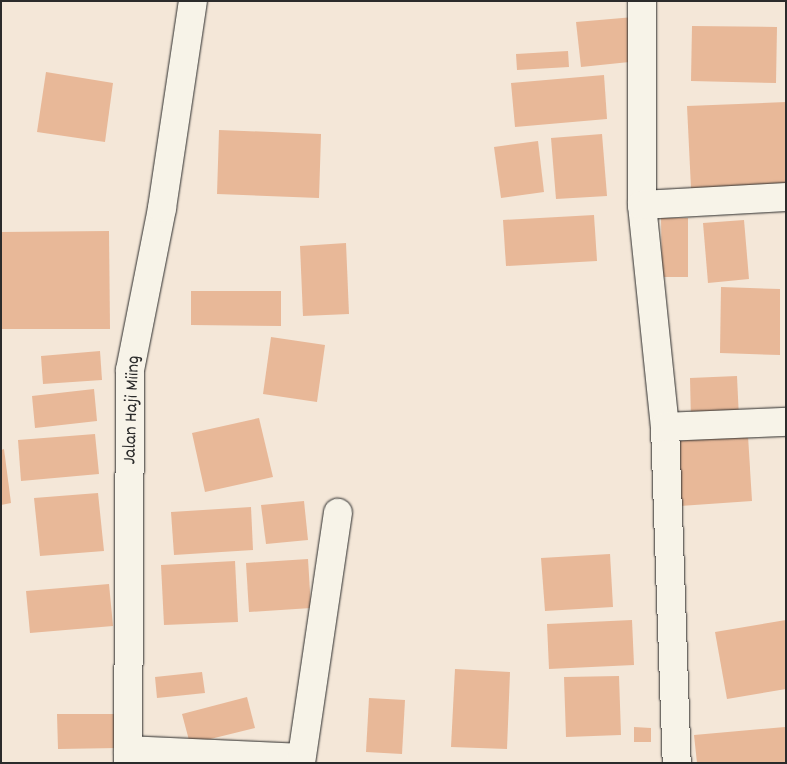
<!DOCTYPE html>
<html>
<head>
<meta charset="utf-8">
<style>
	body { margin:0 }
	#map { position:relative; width:787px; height:764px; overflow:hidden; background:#f4e7d8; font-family:Dekko,sans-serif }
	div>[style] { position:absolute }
	.building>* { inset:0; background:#e8b898 }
	.roads { filter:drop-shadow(0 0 1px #2b2b2b) drop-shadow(0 0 1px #2b2b2b) }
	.minor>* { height:28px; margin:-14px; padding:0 14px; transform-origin:14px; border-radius:14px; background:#f7f3e8 }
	span { translate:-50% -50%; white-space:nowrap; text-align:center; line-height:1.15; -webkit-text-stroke:5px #f7f3e8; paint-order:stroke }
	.street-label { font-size:19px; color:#2b2b2b }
	.frame { position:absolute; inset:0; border:2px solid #2b2b2b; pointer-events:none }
</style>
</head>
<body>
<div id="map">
	<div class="building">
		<i style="clip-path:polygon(634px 17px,639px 61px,581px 67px,576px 22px)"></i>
		<i style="clip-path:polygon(692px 26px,777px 27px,776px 83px,691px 81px)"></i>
		<i style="clip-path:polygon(568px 51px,569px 67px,517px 70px,516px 54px)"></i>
		<i style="clip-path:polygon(46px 72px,113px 83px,105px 142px,37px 132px)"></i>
		<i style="clip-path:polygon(604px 75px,607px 119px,515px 127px,511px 83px)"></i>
		<i style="clip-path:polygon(786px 102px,786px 185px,691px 188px,687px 106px)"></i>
		<i style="clip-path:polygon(219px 130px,321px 134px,319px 198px,217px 194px)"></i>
		<i style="clip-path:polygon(602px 134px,607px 196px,556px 199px,551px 138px)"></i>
		<i style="clip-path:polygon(538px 141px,544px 192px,501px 198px,494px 147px)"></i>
		<i style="clip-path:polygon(594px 215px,597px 261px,506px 266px,503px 220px)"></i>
		<i style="clip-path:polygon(661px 218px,688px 218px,688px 277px,662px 277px)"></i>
		<i style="clip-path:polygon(744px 220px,749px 279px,708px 283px,703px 223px)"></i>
		<i style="clip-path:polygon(109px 231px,110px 329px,1px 329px,1px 232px)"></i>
		<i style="clip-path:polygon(346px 243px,349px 314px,303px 316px,300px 246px)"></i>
		<i style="clip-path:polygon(721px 287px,780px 289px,780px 355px,720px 353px)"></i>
		<i style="clip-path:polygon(191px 291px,281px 291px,281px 326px,191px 325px)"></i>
		<i style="clip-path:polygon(271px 337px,325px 345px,317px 402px,263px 394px)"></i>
		<i style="clip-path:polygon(100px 351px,102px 380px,43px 384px,41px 356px)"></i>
		<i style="clip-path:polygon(737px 376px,739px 419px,691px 421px,690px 378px)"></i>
		<i style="clip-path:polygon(94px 389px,97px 421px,35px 428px,32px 396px)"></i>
		<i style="clip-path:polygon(259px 418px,273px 477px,205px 492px,192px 433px)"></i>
		<i style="clip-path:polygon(95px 434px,99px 474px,21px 481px,18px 440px)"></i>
		<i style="clip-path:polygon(748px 436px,752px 501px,680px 506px,676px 441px)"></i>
		<i style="clip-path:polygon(4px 449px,11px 503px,1px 505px,1px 450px)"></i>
		<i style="clip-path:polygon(98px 493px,104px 551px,40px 556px,34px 498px)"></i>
		<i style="clip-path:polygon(304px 501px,308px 540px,266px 544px,261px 505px)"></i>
		<i style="clip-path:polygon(251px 507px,253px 550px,174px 555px,171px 512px)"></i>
		<i style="clip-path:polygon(610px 554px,613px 607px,545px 611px,541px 558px)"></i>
		<i style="clip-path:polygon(308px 559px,311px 608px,249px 612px,246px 563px)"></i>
		<i style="clip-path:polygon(235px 561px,238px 622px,164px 625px,161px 565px)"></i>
		<i style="clip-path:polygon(109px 584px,113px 626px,30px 633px,26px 591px)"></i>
		<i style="clip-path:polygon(632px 620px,634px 665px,549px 669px,547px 624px)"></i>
		<i style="clip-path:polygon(786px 620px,786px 689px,727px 699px,715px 632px)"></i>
		<i style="clip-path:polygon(455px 669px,510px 672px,507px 749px,451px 747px)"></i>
		<i style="clip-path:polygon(202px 672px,205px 693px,157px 698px,155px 677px)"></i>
		<i style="clip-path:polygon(619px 676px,621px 735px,566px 737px,564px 677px)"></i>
		<i style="clip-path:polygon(247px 697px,255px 728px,190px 744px,182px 714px)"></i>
		<i style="clip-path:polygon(369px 698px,405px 700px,402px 754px,366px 752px)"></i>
		<i style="clip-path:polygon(57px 714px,119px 714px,118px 748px,58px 749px)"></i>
		<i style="clip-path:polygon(634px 727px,651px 728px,651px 742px,634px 742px)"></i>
		<i style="clip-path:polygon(785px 727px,786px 763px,697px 763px,694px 735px)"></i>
	</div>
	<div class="roads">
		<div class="minor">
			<i style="left:642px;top:1px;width:204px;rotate:90deg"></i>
			<i style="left:642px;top:205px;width:223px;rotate:84.1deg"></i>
			<i style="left:665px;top:427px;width:336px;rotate:88deg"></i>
			<i style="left:642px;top:205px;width:144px;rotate:-3.2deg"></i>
			<i style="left:665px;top:427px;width:121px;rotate:-2.4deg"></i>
			<i style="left:128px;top:750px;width:173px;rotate:2.6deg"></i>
			<i style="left:128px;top:763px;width:393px;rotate:-89.7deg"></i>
			<i style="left:130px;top:370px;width:165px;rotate:-78.8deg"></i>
			<i style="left:162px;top:208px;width:209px;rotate:-81.5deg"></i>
			<i style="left:301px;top:763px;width:253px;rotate:-81.6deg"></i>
		</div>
	</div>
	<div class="street-label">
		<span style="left:133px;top:410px;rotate:-88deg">Jalan Haji Miing</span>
	</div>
	<div class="frame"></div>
</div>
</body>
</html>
